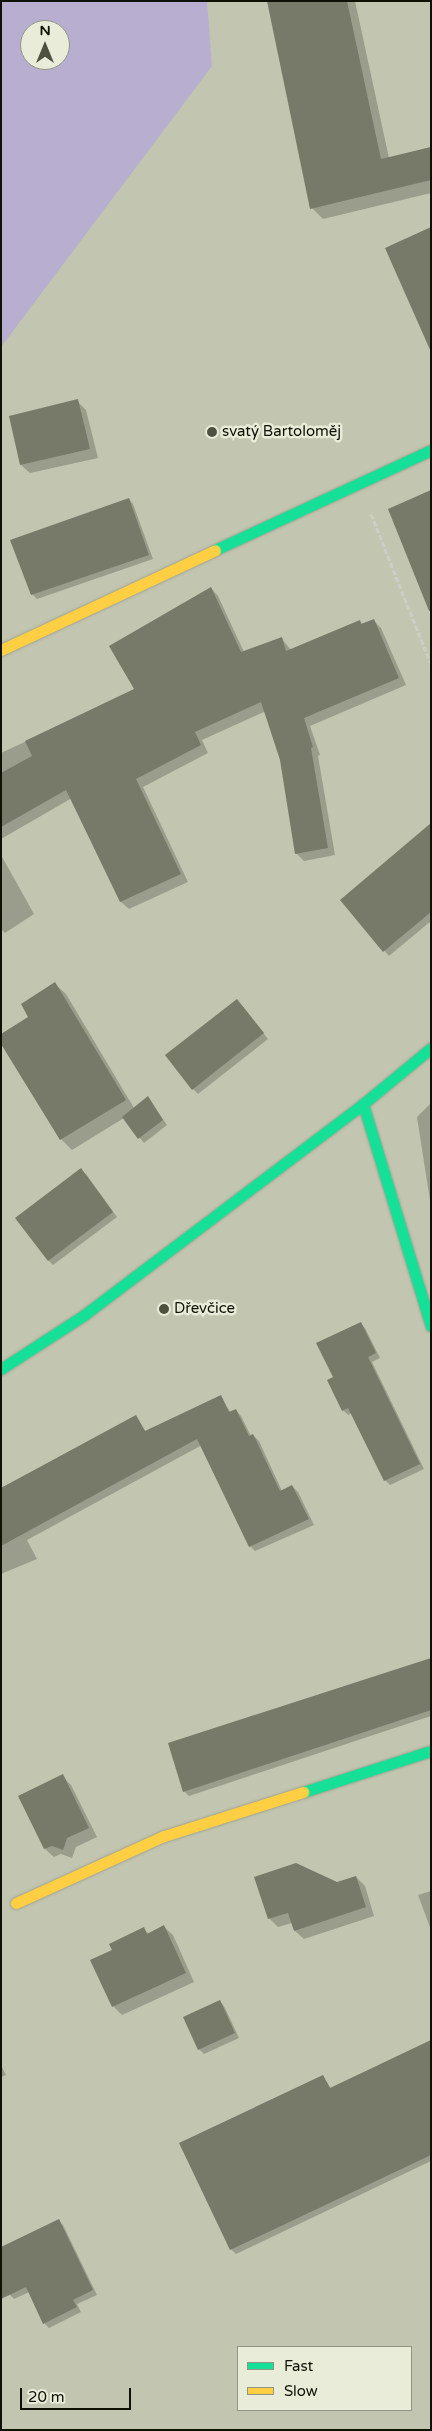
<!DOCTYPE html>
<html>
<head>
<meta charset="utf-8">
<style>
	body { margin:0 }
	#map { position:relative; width:432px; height:2431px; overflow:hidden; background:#c2c5af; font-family:"Varela Round",sans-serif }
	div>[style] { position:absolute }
	.green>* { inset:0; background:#b8afd0 }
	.shadow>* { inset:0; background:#0003 }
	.building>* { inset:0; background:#777969 }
	.path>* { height:3px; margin-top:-1.5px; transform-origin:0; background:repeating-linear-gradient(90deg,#cecec8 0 5px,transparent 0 7.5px) }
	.roads { filter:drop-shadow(0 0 1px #a0a291) drop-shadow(0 0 1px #a0a291) }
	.fast>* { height:11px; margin:-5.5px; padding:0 5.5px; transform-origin:5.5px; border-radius:5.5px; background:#16e098 }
	.slow>* { height:11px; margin:-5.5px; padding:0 5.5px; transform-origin:5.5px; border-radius:5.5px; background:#ffcf43 }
	.dots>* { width:14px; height:14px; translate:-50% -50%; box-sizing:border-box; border:2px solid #e9ecd9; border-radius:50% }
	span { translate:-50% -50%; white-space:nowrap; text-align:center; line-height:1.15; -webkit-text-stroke:5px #e9ecd9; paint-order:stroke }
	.poi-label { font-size:15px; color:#101105 }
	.left { translate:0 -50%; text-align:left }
	.frame { position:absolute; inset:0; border:2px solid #101105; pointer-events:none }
	.legend { position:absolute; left:237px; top:2346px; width:175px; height:65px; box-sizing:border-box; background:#e9ecd9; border:1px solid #929484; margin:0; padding:6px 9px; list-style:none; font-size:15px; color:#101105 }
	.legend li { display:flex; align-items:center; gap:10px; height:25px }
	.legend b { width:25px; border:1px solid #929484 }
	.north { position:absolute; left:20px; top:20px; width:50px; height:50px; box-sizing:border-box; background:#e9ecd9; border:1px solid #929484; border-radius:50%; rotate:0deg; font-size:14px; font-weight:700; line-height:20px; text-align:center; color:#101105 }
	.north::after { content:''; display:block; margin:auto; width:18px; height:22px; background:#4e5040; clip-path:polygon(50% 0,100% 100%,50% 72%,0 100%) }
	.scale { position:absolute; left:20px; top:2388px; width:111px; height:22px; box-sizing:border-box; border:2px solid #101105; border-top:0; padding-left:6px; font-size:15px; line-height:18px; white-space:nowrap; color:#101105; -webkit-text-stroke:4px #e9ecd9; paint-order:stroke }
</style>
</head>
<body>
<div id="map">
	<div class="green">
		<i style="clip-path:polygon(evenodd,1px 1px,207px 1px,212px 66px,1px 347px,1px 1px,30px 30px,60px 30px,60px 60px,30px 60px,30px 30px)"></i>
	</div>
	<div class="shadow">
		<i style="clip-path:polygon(268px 1px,355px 1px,389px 158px,431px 147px,431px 193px,323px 219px,312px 208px)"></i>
		<i style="clip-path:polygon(77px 401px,86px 410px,98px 458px,30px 473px,21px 465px)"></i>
		<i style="clip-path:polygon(129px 499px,133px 504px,153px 559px,37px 599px,32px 594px)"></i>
		<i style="clip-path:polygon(211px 588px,218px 596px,244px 652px,282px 639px,291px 650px,360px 621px,363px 625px,374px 621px,381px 628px,406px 685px,310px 726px,320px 755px,318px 756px,335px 855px,304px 861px,296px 853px,282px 760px,266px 711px,202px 740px,208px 753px,143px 787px,188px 882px,129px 909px,121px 902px,72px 798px,1px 839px,1px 753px,136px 690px)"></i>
		<i style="clip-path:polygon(431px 828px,431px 921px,389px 956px,341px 900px)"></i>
		<i style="clip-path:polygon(1px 855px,34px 914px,5px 933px,1px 929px)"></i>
		<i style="clip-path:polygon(55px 984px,66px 994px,134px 1108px,148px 1098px,167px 1125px,144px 1143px,124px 1118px,72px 1150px,61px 1139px)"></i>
		<i style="clip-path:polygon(241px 1005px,268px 1039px,198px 1094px,193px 1089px)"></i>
		<i style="clip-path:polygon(431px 1103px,431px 1207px,417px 1117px)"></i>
		<i style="clip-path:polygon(86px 1174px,117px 1217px,53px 1265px,48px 1260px)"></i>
		<i style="clip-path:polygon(360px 1323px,365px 1328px,380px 1358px,372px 1362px,424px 1469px,390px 1485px,385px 1480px,352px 1413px,348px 1415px,343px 1410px,334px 1377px)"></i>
		<i style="clip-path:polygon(220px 1396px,231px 1413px,236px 1411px,241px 1416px,251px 1436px,253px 1435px,259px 1441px,282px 1491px,292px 1486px,298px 1492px,314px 1525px,255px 1551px,250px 1546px,202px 1445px,27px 1540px,37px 1559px,1px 1574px,1px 1488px,136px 1417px,146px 1432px)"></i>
		<i style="clip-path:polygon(431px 1659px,431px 1716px,189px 1796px,184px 1791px)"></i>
		<i style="clip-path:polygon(62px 1776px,71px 1785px,97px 1837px,76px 1847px,72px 1858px,61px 1854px,54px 1857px,45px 1849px,20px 1796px)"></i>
		<i style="clip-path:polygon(356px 1877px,365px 1886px,374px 1916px,304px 1939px,295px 1931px,292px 1923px,278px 1927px,269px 1918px,337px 1883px)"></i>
		<i style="clip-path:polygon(431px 1891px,431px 1930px,418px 1895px)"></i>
		<i style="clip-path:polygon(164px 1927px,173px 1935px,194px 1982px,122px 2015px,113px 2006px,113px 1951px,144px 1929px,149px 1934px)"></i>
		<i style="clip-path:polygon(220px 2001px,224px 2006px,239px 2038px,204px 2054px,199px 2049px)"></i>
		<i style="clip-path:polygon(431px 2042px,431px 2161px,236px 2254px,231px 2249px,323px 2076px,331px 2089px)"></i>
		<i style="clip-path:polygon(1px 2065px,6px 2075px,1px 2077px)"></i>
		<i style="clip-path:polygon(58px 2220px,63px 2225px,97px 2295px,77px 2304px,81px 2312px,49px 2328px,44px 2323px,29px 2292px,14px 2299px,9px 2294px)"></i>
	</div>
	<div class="building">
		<i style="clip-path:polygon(267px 1px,347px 1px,381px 159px,431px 147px,431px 180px,310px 209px)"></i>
		<i style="clip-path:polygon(431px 227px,431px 352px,385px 248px)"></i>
		<i style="clip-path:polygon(78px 399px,90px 449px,20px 465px,9px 416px)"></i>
		<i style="clip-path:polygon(431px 490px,431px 611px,429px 611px,388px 509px)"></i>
		<i style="clip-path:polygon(129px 498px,149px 555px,31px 595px,10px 540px)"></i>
		<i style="clip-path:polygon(211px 587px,241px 652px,282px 637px,286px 651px,360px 620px,361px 624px,374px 619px,399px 678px,304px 718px,313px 747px,311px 748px,328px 848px,295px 854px,280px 760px,261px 702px,195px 732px,201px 745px,136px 779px,181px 874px,120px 902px,66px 790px,1px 827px,1px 773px,32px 756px,25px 741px,134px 689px,109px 646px)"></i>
		<i style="clip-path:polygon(431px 823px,431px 912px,383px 952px,340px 900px)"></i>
		<i style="clip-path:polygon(55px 982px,126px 1100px,60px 1140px,1px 1044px,1px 1034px,28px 1017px,21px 1004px)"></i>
		<i style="clip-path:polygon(237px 999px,264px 1033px,192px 1090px,165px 1055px)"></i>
		<i style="clip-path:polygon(148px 1096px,163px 1120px,138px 1139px,122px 1117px)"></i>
		<i style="clip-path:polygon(81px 1168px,113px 1212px,48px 1261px,15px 1218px)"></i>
		<i style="clip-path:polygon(361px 1322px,376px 1353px,368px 1357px,420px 1464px,384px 1481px,348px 1408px,342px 1411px,327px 1380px,333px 1377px,316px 1343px)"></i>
		<i style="clip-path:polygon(221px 1395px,229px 1412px,236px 1409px,249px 1436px,253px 1434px,280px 1491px,292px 1485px,309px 1519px,249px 1547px,197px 1439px,1px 1546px,1px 1488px,136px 1415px,145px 1431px)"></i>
		<i style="clip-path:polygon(431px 1658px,431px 1710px,183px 1792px,168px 1743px)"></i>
		<i style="clip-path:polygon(63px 1774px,89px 1828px,67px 1838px,63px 1850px,52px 1846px,44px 1849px,18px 1796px)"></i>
		<i style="clip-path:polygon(296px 1863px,337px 1882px,356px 1876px,366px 1907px,294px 1931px,288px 1913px,268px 1919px,254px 1877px)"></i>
		<i style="clip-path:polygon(164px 1925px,186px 1973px,112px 2007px,90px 1960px,112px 1950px,109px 1944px,144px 1927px,147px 1934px)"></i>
		<i style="clip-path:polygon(220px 2000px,235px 2033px,198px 2050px,183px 2017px)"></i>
		<i style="clip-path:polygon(431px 2040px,431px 2155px,230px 2250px,179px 2143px,323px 2075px,330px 2088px)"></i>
		<i style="clip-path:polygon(59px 2219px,93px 2290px,73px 2300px,77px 2307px,43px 2324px,26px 2287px,1px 2299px,1px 2247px)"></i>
	</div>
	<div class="path">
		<i style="left:371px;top:514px;width:162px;rotate:68.2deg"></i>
	</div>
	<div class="roads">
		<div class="fast">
			<i style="left:215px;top:550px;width:238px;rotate:-24.8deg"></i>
			<i style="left:363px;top:1104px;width:232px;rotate:73deg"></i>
			<i style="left:1px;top:1369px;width:99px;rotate:-33deg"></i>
			<i style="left:84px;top:1315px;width:350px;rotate:-37.1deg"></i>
			<i style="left:363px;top:1104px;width:88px;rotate:-39.5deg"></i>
			<i style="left:303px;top:1792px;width:134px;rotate:-17.8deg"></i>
		</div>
		<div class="slow">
			<i style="left:1px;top:650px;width:236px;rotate:-25deg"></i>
			<i style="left:16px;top:1903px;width:162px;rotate:-24.4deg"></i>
			<i style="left:164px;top:1836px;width:146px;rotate:-17.6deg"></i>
		</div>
	</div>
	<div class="dots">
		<i style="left:212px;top:432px;background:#4e5040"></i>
		<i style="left:164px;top:1309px;background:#4e5040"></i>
	</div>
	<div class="poi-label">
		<span class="left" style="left:222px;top:432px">svatý Bartoloměj</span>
		<span class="left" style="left:174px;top:1309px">Dřevčice</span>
	</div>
	<div class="frame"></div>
	<ul class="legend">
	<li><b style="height:6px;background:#16e098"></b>Fast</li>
	<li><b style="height:6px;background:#ffcf43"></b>Slow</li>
	</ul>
	<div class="north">N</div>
	<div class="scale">20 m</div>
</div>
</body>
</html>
